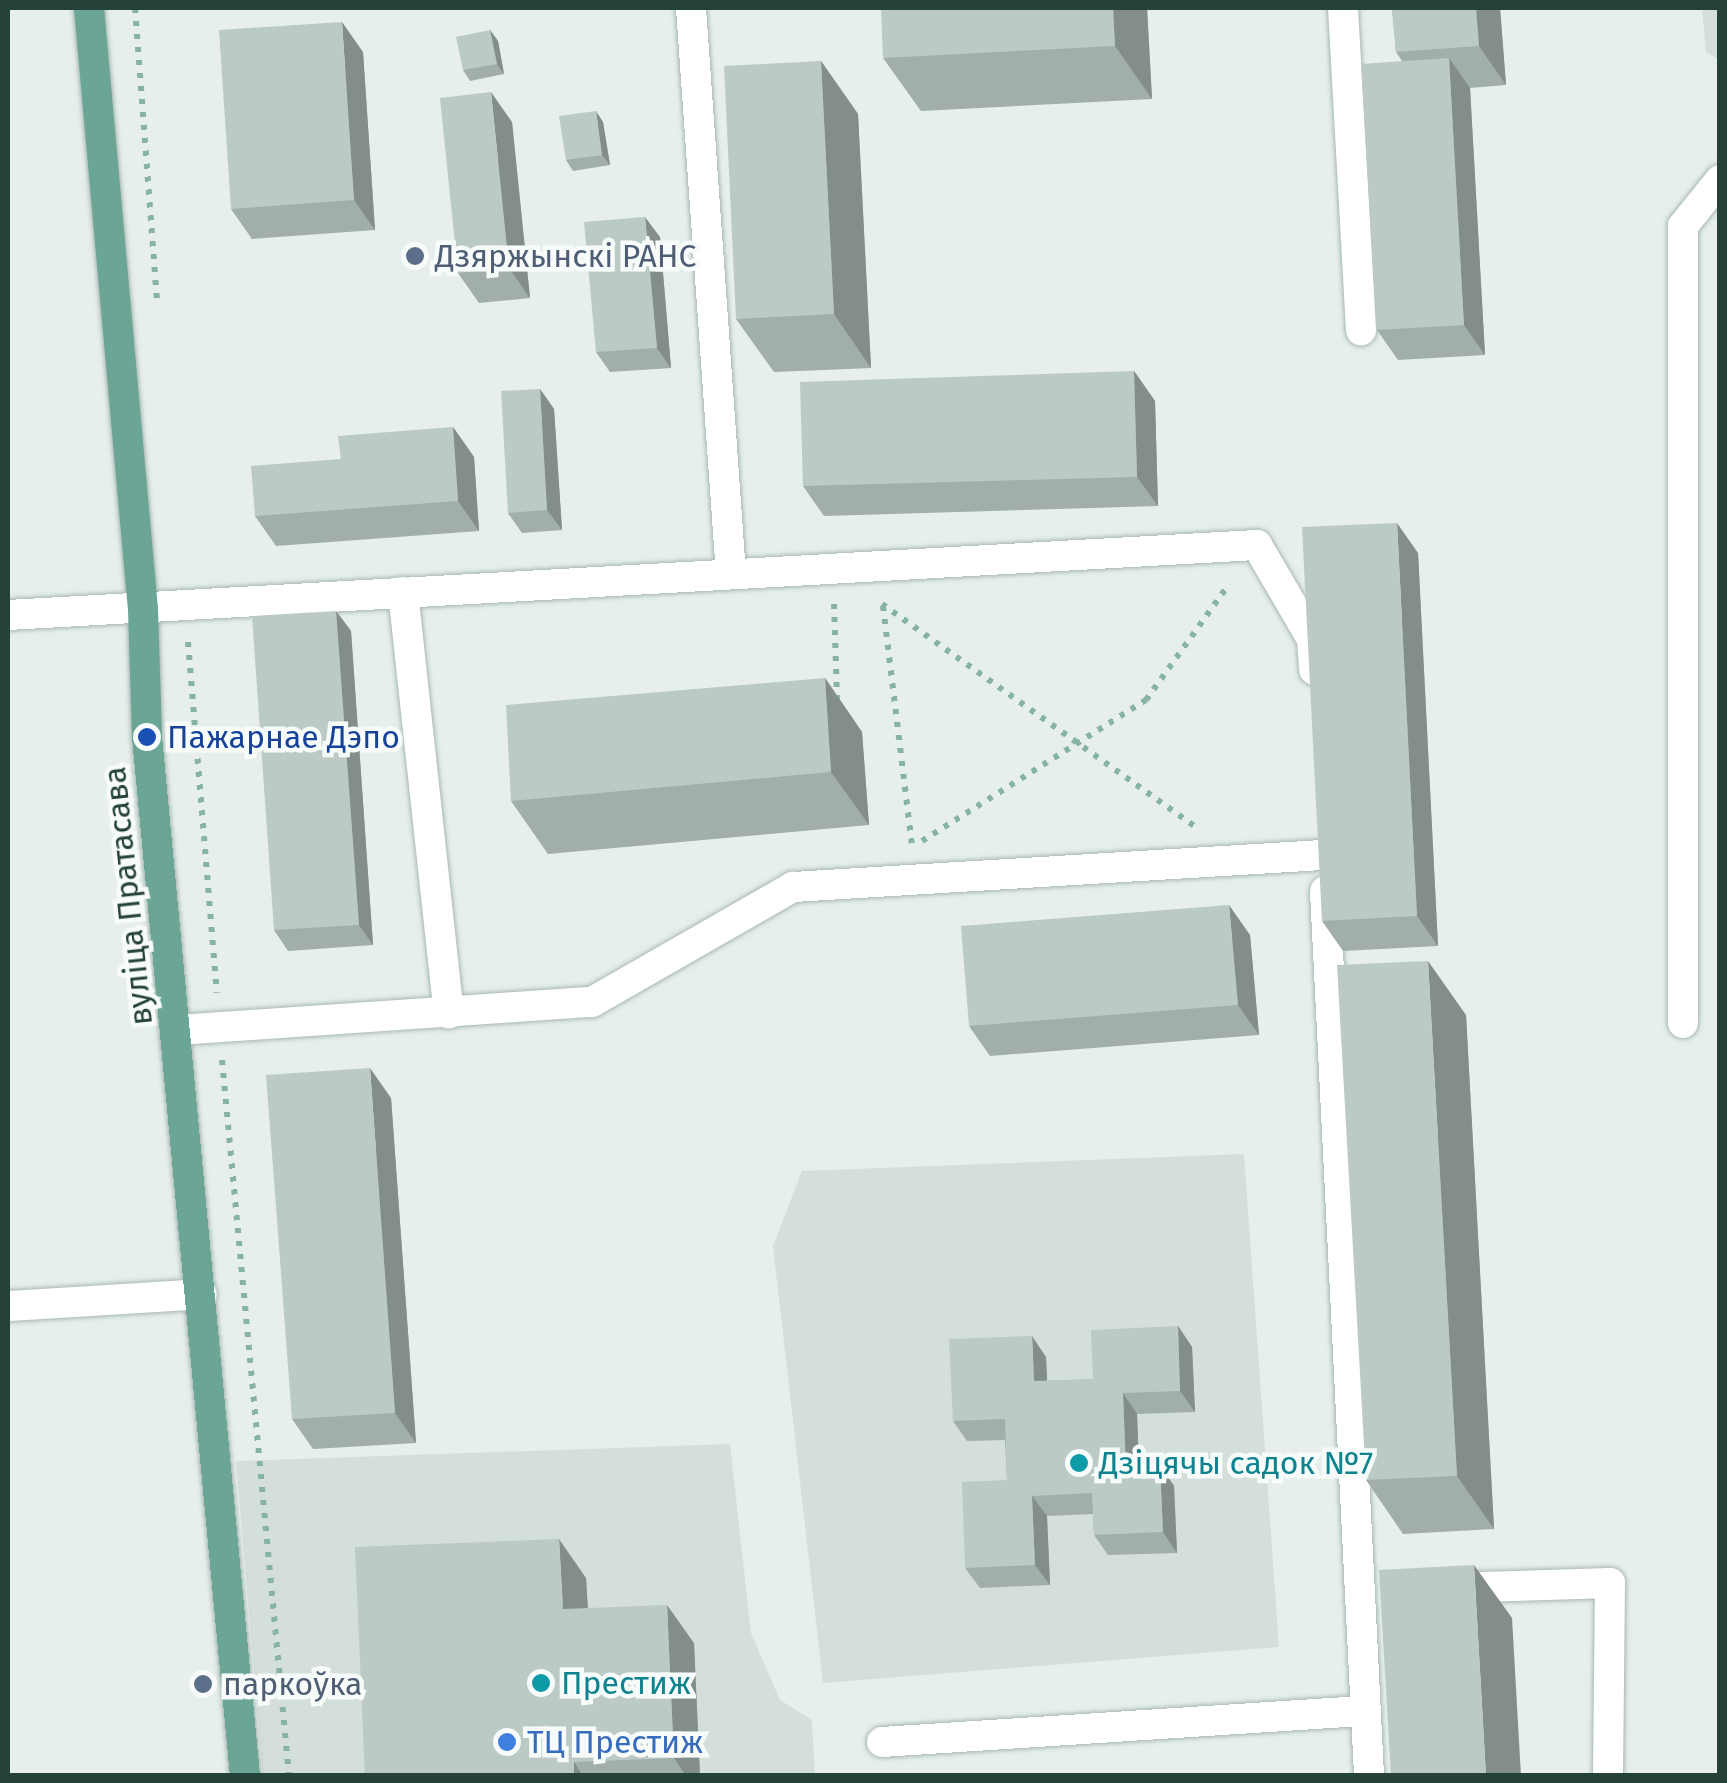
<!DOCTYPE html>
<html>
<head>
<meta charset="utf-8">
<style>
	body { margin:0 }
	#map { position:relative; width:1727px; height:1783px; overflow:hidden; background:#e6efeb; font-family:"Fira Sans",sans-serif }
	div>[style] { position:absolute }
	.built>* { inset:0; background:#d4dfda }
	.path>* { height:6px; margin-top:-3px; transform-origin:0; background:repeating-linear-gradient(90deg,#86b3a5 0 5px,transparent 0 13px) }
	.roads { filter:drop-shadow(0 0 2px #a8b8b2) drop-shadow(0 0 2px #a8b8b2) }
	.minor>* { height:30px; margin:-15px; padding:0 15px; transform-origin:15px; border-radius:15px; background:#fff }
	.major>* { height:30px; margin:-15px; padding:0 15px; transform-origin:15px; border-radius:15px; background:#6aa596 }
	.wall>* { inset:0; background:#a1aea9 }
	.shaded-wall>* { inset:0; background:#838d89 }
	.building>* { inset:0; background:#bbcac4 }
	.dots>* { width:28px; height:28px; translate:-50% -50%; box-sizing:border-box; border:5px solid #f7fbf9; border-radius:50% }
	span { translate:-50% -50%; white-space:nowrap; text-align:center; line-height:1.15; -webkit-text-stroke:9px #f7fbf9; paint-order:stroke }
	.service-label { font-size:32px; color:#4e5e75 }
	.left { translate:0 -50%; text-align:left }
	.transit-label { font-size:32px; color:#164399 }
	.street-label { font-size:32px; color:#24423a }
	.culture-label { font-size:32px; color:#0d838f }
	.shop-label { font-size:32px; color:#366cbe }
	.frame { position:absolute; inset:0; border:10px solid #24423a; pointer-events:none }
</style>
</head>
<body>
<div id="map">
	<div class="built">
		<i style="clip-path:polygon(1702px 8px,1719px 8px,1719px 60px,1706px 52px)"></i>
		<i style="clip-path:polygon(1244px 1154px,1279px 1647px,823px 1683px,773px 1246px,802px 1171px)"></i>
		<i style="clip-path:polygon(730px 1444px,751px 1633px,780px 1700px,812px 1720px,815px 1775px,263px 1775px,236px 1461px)"></i>
	</div>
	<div class="path">
		<i style="left:135px;top:8px;width:293px;rotate:85.7deg"></i>
		<i style="left:834px;top:604px;width:98px;rotate:88.2deg"></i>
		<i style="left:882px;top:604px;width:383px;rotate:35.4deg"></i>
		<i style="left:883px;top:606px;width:243px;rotate:83.1deg"></i>
		<i style="left:188px;top:642px;width:352px;rotate:85.3deg"></i>
		<i style="left:922px;top:841px;width:265px;rotate:-32.2deg"></i>
		<i style="left:1146px;top:700px;width:143px;rotate:-54.4deg"></i>
		<i style="left:222px;top:1060px;width:719px;rotate:84.65deg"></i>
	</div>
	<div class="roads">
		<div class="minor">
			<i style="left:691px;top:8px;width:567px;rotate:85.96deg"></i>
			<i style="left:1343px;top:8px;width:323px;rotate:86.8deg"></i>
			<i style="left:403px;top:592px;width:424px;rotate:83.8deg"></i>
			<i style="left:8px;top:615px;width:1251px;rotate:-3.21deg"></i>
			<i style="left:1257px;top:545px;width:109px;rotate:59.7deg"></i>
			<i style="left:1312px;top:639px;width:31px;rotate:86deg"></i>
			<i style="left:1325px;top:891px;width:886px;rotate:87.15deg"></i>
			<i style="left:1683px;top:1023px;width:797px;rotate:-90deg"></i>
			<i style="left:1683px;top:226px;width:59px;rotate:-51.2deg"></i>
			<i style="left:178px;top:1030px;width:415px;rotate:-3.9deg"></i>
			<i style="left:592px;top:1002px;width:232px;rotate:-29.8deg"></i>
			<i style="left:793px;top:887px;width:531px;rotate:-3.46deg"></i>
			<i style="left:8px;top:1306px;width:194px;rotate:-3.5deg"></i>
			<i style="left:1450px;top:1588px;width:160px;rotate:-1.8deg"></i>
			<i style="left:1610px;top:1583px;width:193px;rotate:90.6deg"></i>
			<i style="left:882px;top:1742px;width:485px;rotate:-3.7deg"></i>
		</div>
		<div class="major">
			<i style="left:89px;top:8px;width:603px;rotate:84.87deg"></i>
			<i style="left:143px;top:609px;width:128px;rotate:88.2deg"></i>
			<i style="left:147px;top:737px;width:1044px;rotate:84.61deg"></i>
		</div>
	</div>
	<div class="wall">
		<i style="clip-path:polygon(1147px 8px,1152px 99px,921px 111px,883px 58px)"></i>
		<i style="clip-path:polygon(1392px 8px,1500px 8px,1506px 85px,1470px 88px,1485px 355px,1398px 360px,1377px 330px,1402px 61px,1396px 52px)"></i>
		<i style="clip-path:polygon(490px 30px,498px 41px,504px 74px,470px 81px,463px 70px)"></i>
		<i style="clip-path:polygon(363px 52px,375px 230px,252px 239px,231px 209px)"></i>
		<i style="clip-path:polygon(821px 61px,858px 114px,871px 368px,774px 372px,736px 319px)"></i>
		<i style="clip-path:polygon(512px 122px,530px 298px,479px 303px,458px 273px)"></i>
		<i style="clip-path:polygon(603px 122px,610px 165px,573px 171px,566px 160px)"></i>
		<i style="clip-path:polygon(660px 237px,671px 368px,610px 372px,596px 352px)"></i>
		<i style="clip-path:polygon(1134px 371px,1155px 401px,1158px 506px,824px 516px,803px 486px)"></i>
		<i style="clip-path:polygon(540px 389px,554px 409px,562px 530px,522px 533px,508px 513px)"></i>
		<i style="clip-path:polygon(453px 427px,474px 457px,479px 531px,276px 546px,255px 516px,341px 459px)"></i>
		<i style="clip-path:polygon(1418px 553px,1438px 946px,1343px 951px,1322px 921px)"></i>
		<i style="clip-path:polygon(336px 611px,351px 631px,373px 945px,288px 951px,274px 930px)"></i>
		<i style="clip-path:polygon(825px 678px,862px 732px,869px 825px,548px 854px,511px 801px)"></i>
		<i style="clip-path:polygon(1250px 935px,1259px 1035px,990px 1056px,969px 1026px)"></i>
		<i style="clip-path:polygon(1466px 1015px,1494px 1529px,1403px 1534px,1366px 1480px)"></i>
		<i style="clip-path:polygon(391px 1098px,416px 1443px,313px 1449px,292px 1419px)"></i>
		<i style="clip-path:polygon(1178px 1326px,1192px 1347px,1195px 1412px,1137px 1414px,1139px 1466px,1160px 1465px,1174px 1486px,1177px 1553px,1108px 1555px,1094px 1535px,1093px 1514px,1047px 1516px,1050px 1585px,980px 1588px,965px 1568px,1007px 1480px,1005px 1440px,967px 1441px,953px 1421px,1046px 1357px,1047px 1381px,1093px 1379px)"></i>
		<i style="clip-path:polygon(586px 1578px,588px 1608px,694px 1643px,700px 1776px,365px 1776px)"></i>
	</div>
	<div class="shaded-wall">
		<i style="clip-path:polygon(1113px 8px,1147px 8px,1152px 99px,1115px 46px)"></i>
		<i style="clip-path:polygon(1476px 8px,1500px 8px,1506px 85px,1479px 46px)"></i>
		<i style="clip-path:polygon(342px 22px,363px 52px,375px 230px,354px 200px)"></i>
		<i style="clip-path:polygon(490px 30px,498px 41px,504px 74px,497px 64px)"></i>
		<i style="clip-path:polygon(1449px 58px,1470px 88px,1485px 355px,1464px 325px)"></i>
		<i style="clip-path:polygon(821px 61px,858px 114px,871px 368px,834px 314px)"></i>
		<i style="clip-path:polygon(491px 92px,512px 122px,530px 298px,509px 268px)"></i>
		<i style="clip-path:polygon(596px 111px,603px 122px,610px 165px,602px 155px)"></i>
		<i style="clip-path:polygon(645px 217px,660px 237px,671px 368px,657px 348px)"></i>
		<i style="clip-path:polygon(1134px 371px,1155px 401px,1158px 506px,1137px 477px)"></i>
		<i style="clip-path:polygon(540px 389px,554px 409px,562px 530px,547px 510px)"></i>
		<i style="clip-path:polygon(453px 427px,474px 457px,479px 531px,458px 501px)"></i>
		<i style="clip-path:polygon(1397px 523px,1418px 553px,1438px 946px,1417px 916px)"></i>
		<i style="clip-path:polygon(336px 611px,351px 631px,373px 945px,359px 925px)"></i>
		<i style="clip-path:polygon(825px 678px,862px 732px,869px 825px,831px 772px)"></i>
		<i style="clip-path:polygon(1229px 905px,1250px 935px,1259px 1035px,1238px 1005px)"></i>
		<i style="clip-path:polygon(1428px 961px,1466px 1015px,1494px 1529px,1457px 1476px)"></i>
		<i style="clip-path:polygon(370px 1068px,391px 1098px,416px 1443px,395px 1413px)"></i>
		<i style="clip-path:polygon(1178px 1326px,1192px 1347px,1195px 1412px,1180px 1391px)"></i>
		<i style="clip-path:polygon(1032px 1336px,1046px 1357px,1048px 1402px,1034px 1381px)"></i>
		<i style="clip-path:polygon(1123px 1393px,1137px 1414px,1140px 1487px,1126px 1467px)"></i>
		<i style="clip-path:polygon(1160px 1465px,1174px 1486px,1177px 1553px,1163px 1532px)"></i>
		<i style="clip-path:polygon(1032px 1496px,1047px 1516px,1050px 1585px,1035px 1565px)"></i>
		<i style="clip-path:polygon(559px 1539px,586px 1578px,590px 1648px,563px 1609px)"></i>
		<i style="clip-path:polygon(1474px 1565px,1512px 1618px,1521px 1776px,1486px 1776px)"></i>
		<i style="clip-path:polygon(667px 1605px,694px 1643px,700px 1776px,686px 1776px,674px 1758px)"></i>
		<i style="clip-path:polygon(574px 1762px,583px 1776px,574px 1776px)"></i>
	</div>
	<div class="building">
		<i style="clip-path:polygon(881px 8px,1113px 8px,1115px 46px,883px 58px)"></i>
		<i style="clip-path:polygon(1392px 8px,1476px 8px,1479px 46px,1396px 52px)"></i>
		<i style="clip-path:polygon(342px 22px,354px 200px,231px 209px,219px 30px)"></i>
		<i style="clip-path:polygon(490px 30px,497px 64px,463px 70px,456px 37px)"></i>
		<i style="clip-path:polygon(1449px 58px,1464px 325px,1377px 330px,1361px 64px)"></i>
		<i style="clip-path:polygon(821px 61px,834px 314px,736px 319px,724px 66px)"></i>
		<i style="clip-path:polygon(491px 92px,509px 268px,458px 273px,440px 98px)"></i>
		<i style="clip-path:polygon(596px 111px,602px 155px,566px 160px,559px 116px)"></i>
		<i style="clip-path:polygon(645px 217px,657px 348px,596px 352px,584px 222px)"></i>
		<i style="clip-path:polygon(1134px 371px,1137px 477px,803px 486px,800px 382px)"></i>
		<i style="clip-path:polygon(540px 389px,547px 510px,508px 513px,501px 391px)"></i>
		<i style="clip-path:polygon(453px 427px,458px 501px,255px 516px,251px 466px,341px 459px,338px 436px)"></i>
		<i style="clip-path:polygon(1397px 523px,1417px 916px,1322px 921px,1302px 527px)"></i>
		<i style="clip-path:polygon(336px 611px,359px 925px,274px 930px,252px 616px)"></i>
		<i style="clip-path:polygon(825px 678px,831px 772px,511px 801px,506px 705px)"></i>
		<i style="clip-path:polygon(1229px 905px,1238px 1005px,969px 1026px,961px 926px)"></i>
		<i style="clip-path:polygon(1428px 961px,1457px 1476px,1366px 1480px,1337px 965px)"></i>
		<i style="clip-path:polygon(370px 1068px,395px 1413px,292px 1419px,266px 1075px)"></i>
		<i style="clip-path:polygon(1178px 1326px,1180px 1391px,1123px 1393px,1126px 1467px,1160px 1465px,1163px 1532px,1094px 1535px,1092px 1493px,1032px 1496px,1035px 1565px,965px 1568px,962px 1482px,1007px 1480px,1005px 1419px,953px 1421px,949px 1339px,1032px 1336px,1034px 1381px,1093px 1379px,1091px 1330px)"></i>
		<i style="clip-path:polygon(559px 1539px,563px 1609px,667px 1605px,674px 1758px,574px 1762px,574px 1776px,365px 1776px,355px 1547px)"></i>
		<i style="clip-path:polygon(1474px 1565px,1486px 1776px,1391px 1776px,1379px 1570px)"></i>
	</div>
	<div class="dots">
		<i style="left:415px;top:256px;background:#5c6f8a"></i>
		<i style="left:147px;top:737px;background:#1a4fb4"></i>
		<i style="left:1079px;top:1463px;background:#0f9aa8"></i>
		<i style="left:541px;top:1683px;background:#0f9aa8"></i>
		<i style="left:203px;top:1684px;background:#5c6f8a"></i>
		<i style="left:507px;top:1742px;background:#3f7fe0"></i>
	</div>
	<div class="service-label">
		<span class="left" style="left:435px;top:256px">Дзяржынскі РАНС</span>
		<span class="left" style="left:223px;top:1684px">паркоўка</span>
	</div>
	<div class="transit-label">
		<span class="left" style="left:167px;top:737px">Пажарнае Дэпо</span>
	</div>
	<div class="street-label">
		<span style="left:128px;top:896px;rotate:-96deg">вуліца Пратасава</span>
	</div>
	<div class="culture-label">
		<span class="left" style="left:1099px;top:1463px">Дзіцячы садок №7</span>
		<span class="left" style="left:561px;top:1683px">Престиж</span>
	</div>
	<div class="shop-label">
		<span class="left" style="left:527px;top:1742px">ТЦ Престиж</span>
	</div>
	<div class="frame"></div>
</div>
</body>
</html>
